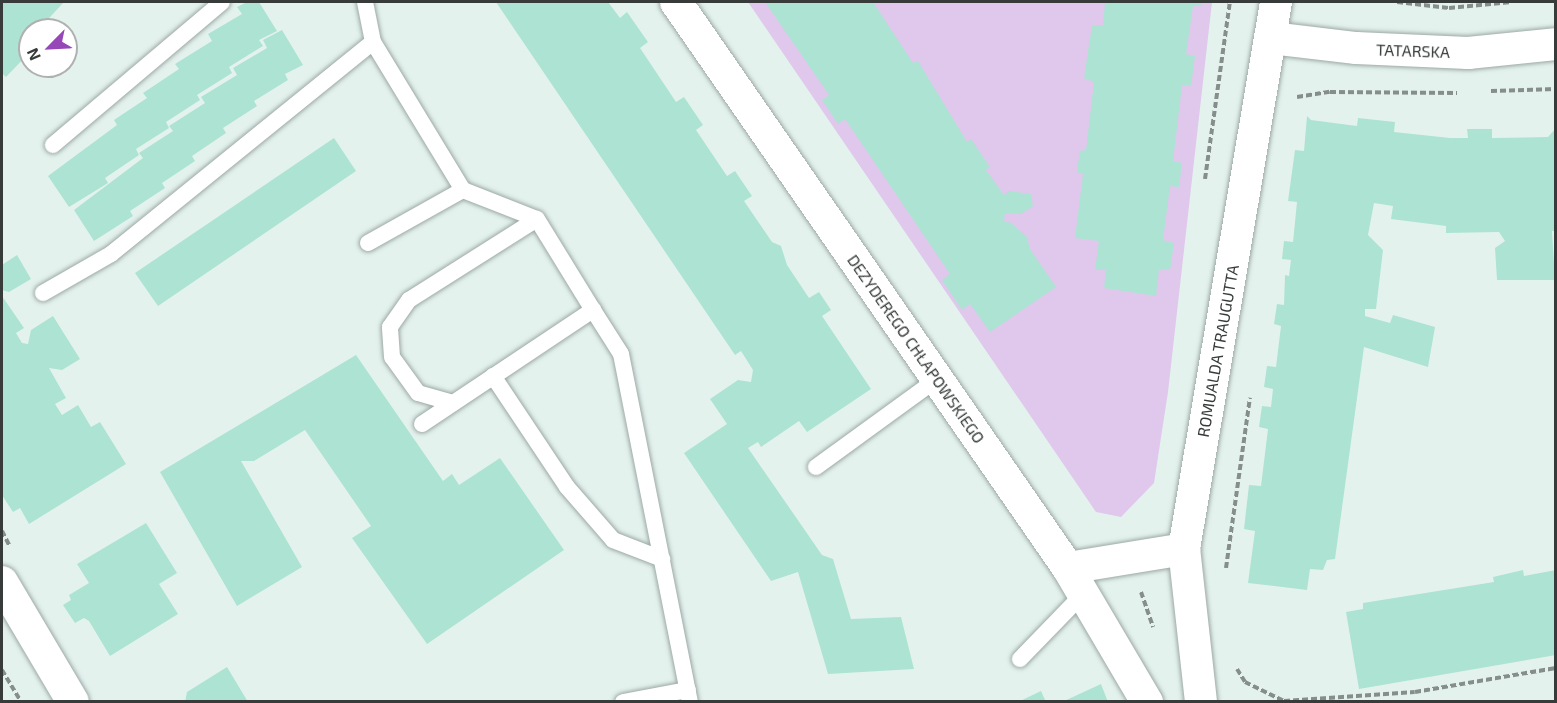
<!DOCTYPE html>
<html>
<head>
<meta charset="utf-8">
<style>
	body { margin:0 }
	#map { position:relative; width:1557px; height:703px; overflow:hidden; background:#e4f2ee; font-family:"Exo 2",sans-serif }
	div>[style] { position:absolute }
	.green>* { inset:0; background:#dfc8ec }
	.building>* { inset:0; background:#ade3d3 }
	.path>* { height:4px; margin-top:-2px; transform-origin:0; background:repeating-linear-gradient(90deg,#858e8b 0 6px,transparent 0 9px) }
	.roads { filter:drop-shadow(0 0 2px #9ca9a5) drop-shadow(0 0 2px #9ca9a5) }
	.lane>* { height:16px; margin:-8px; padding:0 8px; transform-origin:8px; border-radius:8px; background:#fff }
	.street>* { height:32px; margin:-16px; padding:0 16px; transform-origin:16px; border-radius:16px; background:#fff }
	span { translate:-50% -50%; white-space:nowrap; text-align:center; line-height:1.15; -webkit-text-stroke:5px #fff; paint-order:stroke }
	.street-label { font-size:16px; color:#373c3a }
	.frame { position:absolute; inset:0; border:3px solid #373c3a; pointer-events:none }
	.north { position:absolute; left:18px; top:18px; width:60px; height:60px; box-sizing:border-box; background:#fff; border:2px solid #afb1b0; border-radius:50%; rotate:246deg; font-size:16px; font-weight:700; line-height:24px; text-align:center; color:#373c3a }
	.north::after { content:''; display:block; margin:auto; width:21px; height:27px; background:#9648b8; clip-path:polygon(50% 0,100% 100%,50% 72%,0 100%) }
</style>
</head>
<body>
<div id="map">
	<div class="green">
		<i style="clip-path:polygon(748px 2px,1212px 2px,1168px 392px,1154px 483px,1121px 517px,1096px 512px)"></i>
	</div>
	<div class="building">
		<i style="clip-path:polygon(2px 2px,64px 2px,38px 30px,30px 30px,30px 52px,6px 77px,2px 73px)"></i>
		<i style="clip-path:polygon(247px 2px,259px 2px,277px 31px,259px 40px,263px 46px,229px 67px,232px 73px,197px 95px,200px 100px,166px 122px,169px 128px,136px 149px,139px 155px,105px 178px,108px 183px,69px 207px,48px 176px,117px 125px,114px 120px,147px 98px,143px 93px,179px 69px,175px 64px,212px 41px,208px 34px,242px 14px,237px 7px)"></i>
		<i style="clip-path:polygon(496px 2px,608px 2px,620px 18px,627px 12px,648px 42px,640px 48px,676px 102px,684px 97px,703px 125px,696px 130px,727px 176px,735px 171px,752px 196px,744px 201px,772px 242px,781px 246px,787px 265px,809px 298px,819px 292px,831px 310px,822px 316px,871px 389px,807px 432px,799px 421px,761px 447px,758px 442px,748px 448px,822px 555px,833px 559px,851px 619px,901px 617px,914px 669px,828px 674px,798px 572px,771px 581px,684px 453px,727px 424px,710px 399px,738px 380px,751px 382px,753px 370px,741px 351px,735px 355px)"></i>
		<i style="clip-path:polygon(765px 2px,873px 2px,913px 63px,918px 61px,967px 142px,971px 139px,990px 167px,986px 170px,1004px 195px,1009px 191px,1031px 194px,1033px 206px,1021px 214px,1005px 213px,1004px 221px,1011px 223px,1027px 237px,1030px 249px,1056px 287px,990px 332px,970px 304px,962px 310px,942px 280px,950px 274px,845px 119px,838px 124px,822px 100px,829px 95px)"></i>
		<i style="clip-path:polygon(1105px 2px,1202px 2px,1201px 6px,1193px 6px,1186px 54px,1195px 56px,1191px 86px,1182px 85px,1173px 161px,1182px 163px,1179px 187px,1170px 186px,1163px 240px,1174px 243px,1170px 270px,1159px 269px,1156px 296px,1104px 288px,1106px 270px,1095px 270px,1099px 241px,1075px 238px,1083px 174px,1077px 172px,1080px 151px,1086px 150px,1094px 82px,1084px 78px,1092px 25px,1103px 25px)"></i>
		<i style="clip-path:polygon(282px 30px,303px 65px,285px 74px,288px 80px,254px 101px,257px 106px,223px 128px,226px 133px,192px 156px,195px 161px,162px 183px,165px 188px,130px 211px,133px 216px,94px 241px,74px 210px,143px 158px,139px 153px,173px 131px,169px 126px,205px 103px,201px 97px,237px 75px,233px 68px,267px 48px,263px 40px)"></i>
		<i style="clip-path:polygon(1307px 116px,1311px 120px,1357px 126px,1358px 118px,1395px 122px,1394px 132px,1450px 138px,1468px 138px,1467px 129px,1492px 129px,1492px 138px,1548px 137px,1556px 128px,1556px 231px,1552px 231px,1555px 280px,1497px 280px,1495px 248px,1505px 241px,1499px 232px,1446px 233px,1446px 226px,1391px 219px,1393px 206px,1374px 203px,1368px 235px,1383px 250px,1376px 309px,1365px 309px,1365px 316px,1390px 323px,1393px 315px,1435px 327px,1428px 367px,1364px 347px,1335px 559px,1327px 560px,1323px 570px,1310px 569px,1307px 590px,1248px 583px,1255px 531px,1244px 529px,1249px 485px,1261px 486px,1268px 429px,1259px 427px,1262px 406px,1271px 407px,1273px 389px,1264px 387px,1267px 366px,1276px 367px,1281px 326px,1274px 324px,1277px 304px,1284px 305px,1285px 275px,1289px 276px,1291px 260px,1282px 259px,1284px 241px,1293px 242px,1297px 202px,1288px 201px,1295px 150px,1304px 151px)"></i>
		<i style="clip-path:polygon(334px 138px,356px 171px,158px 306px,135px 273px)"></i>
		<i style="clip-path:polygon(17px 255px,31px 279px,9px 292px,2px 290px,2px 265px)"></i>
		<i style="clip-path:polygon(2px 296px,24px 328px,16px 333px,22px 343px,28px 344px,31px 330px,53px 316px,80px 359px,62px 370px,49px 368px,66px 398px,55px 404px,62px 415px,78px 405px,91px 427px,100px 422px,126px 464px,29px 524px,20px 508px,13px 512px,2px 495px)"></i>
		<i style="clip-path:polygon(356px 355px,443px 481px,452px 474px,459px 485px,500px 458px,564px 550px,427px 644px,352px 538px,371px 526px,305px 430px,254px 461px,241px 461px,302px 567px,237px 606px,160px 472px)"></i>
		<i style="clip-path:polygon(146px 523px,177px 573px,159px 584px,178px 614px,110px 656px,89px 621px,84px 618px,75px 623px,63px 605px,71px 600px,69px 595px,89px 583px,77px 564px)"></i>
		<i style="clip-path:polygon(1523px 570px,1524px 576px,1556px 570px,1556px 655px,1359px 689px,1346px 612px,1363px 609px,1363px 603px,1494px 582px,1493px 577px)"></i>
		<i style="clip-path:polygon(227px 667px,248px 702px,185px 702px,187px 692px)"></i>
		<i style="clip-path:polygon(1101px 684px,1108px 702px,1062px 702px)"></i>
		<i style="clip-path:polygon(1041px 691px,1046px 702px,1018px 702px)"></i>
	</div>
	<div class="path">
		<i style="left:1397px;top:2px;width:52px;rotate:6.6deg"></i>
		<i style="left:1449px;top:8px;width:63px;rotate:-5.4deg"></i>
		<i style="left:1491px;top:91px;width:65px;rotate:-1.8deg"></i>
		<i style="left:1297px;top:97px;width:33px;rotate:-9deg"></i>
		<i style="left:1330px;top:92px;width:127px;rotate:0.5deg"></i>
		<i style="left:1205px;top:179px;width:179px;rotate:-82deg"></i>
		<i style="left:2px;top:531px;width:16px;rotate:63deg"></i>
		<i style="left:1226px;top:568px;width:172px;rotate:-82deg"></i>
		<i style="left:1141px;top:592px;width:37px;rotate:71deg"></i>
		<i style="left:1237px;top:669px;width:15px;rotate:58deg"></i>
		<i style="left:1245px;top:682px;width:43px;rotate:26deg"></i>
		<i style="left:1284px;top:701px;width:131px;rotate:-3.9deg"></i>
		<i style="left:1415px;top:692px;width:143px;rotate:-9.7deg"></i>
		<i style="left:2px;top:670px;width:37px;rotate:59deg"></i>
	</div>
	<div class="roads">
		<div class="lane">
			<i style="left:365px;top:2px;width:41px;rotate:78.7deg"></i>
			<i style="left:53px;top:145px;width:221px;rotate:-40.2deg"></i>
			<i style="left:368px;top:243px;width:109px;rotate:-29.2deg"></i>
			<i style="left:463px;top:190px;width:79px;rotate:21.4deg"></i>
			<i style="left:537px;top:219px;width:107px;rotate:58.4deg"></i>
			<i style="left:43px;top:293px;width:78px;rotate:-29.8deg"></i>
			<i style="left:111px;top:254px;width:337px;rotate:-39deg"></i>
			<i style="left:373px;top:42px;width:173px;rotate:58.7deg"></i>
			<i style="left:493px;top:376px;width:133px;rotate:56.3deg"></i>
			<i style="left:567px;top:487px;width:70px;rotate:49deg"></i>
			<i style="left:613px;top:540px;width:53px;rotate:21.2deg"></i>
			<i style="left:453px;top:403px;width:36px;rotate:-164deg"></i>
			<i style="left:418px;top:393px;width:44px;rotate:-125.8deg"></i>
			<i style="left:392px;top:357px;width:30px;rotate:-94deg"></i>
			<i style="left:390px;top:327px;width:33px;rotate:-55deg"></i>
			<i style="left:409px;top:300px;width:151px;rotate:-32.3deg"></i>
			<i style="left:422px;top:424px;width:206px;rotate:-33.7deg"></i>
			<i style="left:593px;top:310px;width:52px;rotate:57.5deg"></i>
			<i style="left:621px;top:354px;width:355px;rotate:78.8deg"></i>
			<i style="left:816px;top:467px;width:150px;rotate:-36deg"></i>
			<i style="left:1020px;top:659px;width:91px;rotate:-45.9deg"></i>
			<i style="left:623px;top:702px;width:66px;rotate:-10.5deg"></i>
		</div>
		<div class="street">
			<i style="left:676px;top:2px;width:688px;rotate:55.29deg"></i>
			<i style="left:1068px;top:568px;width:156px;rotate:59.5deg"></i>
			<i style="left:1271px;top:38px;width:86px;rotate:6.7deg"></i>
			<i style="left:1356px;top:48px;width:112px;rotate:2.6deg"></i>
			<i style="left:1468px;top:53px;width:88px;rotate:-5.8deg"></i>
			<i style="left:1068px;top:568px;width:118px;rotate:-9.3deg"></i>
			<i style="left:2px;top:582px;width:139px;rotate:59.4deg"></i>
			<i style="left:1201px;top:702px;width:154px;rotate:-96.3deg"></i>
			<i style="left:1184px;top:549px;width:555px;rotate:-80.45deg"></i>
		</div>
	</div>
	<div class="street-label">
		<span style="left:1413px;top:51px;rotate:2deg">TATARSKA</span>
		<span style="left:916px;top:349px;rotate:55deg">DEZYDEREGO CHŁAPOWSKIEGO</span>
		<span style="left:1218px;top:351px;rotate:-80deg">ROMUALDA TRAUGUTTA</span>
	</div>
	<div class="frame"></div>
	<div class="north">N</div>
</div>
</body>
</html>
